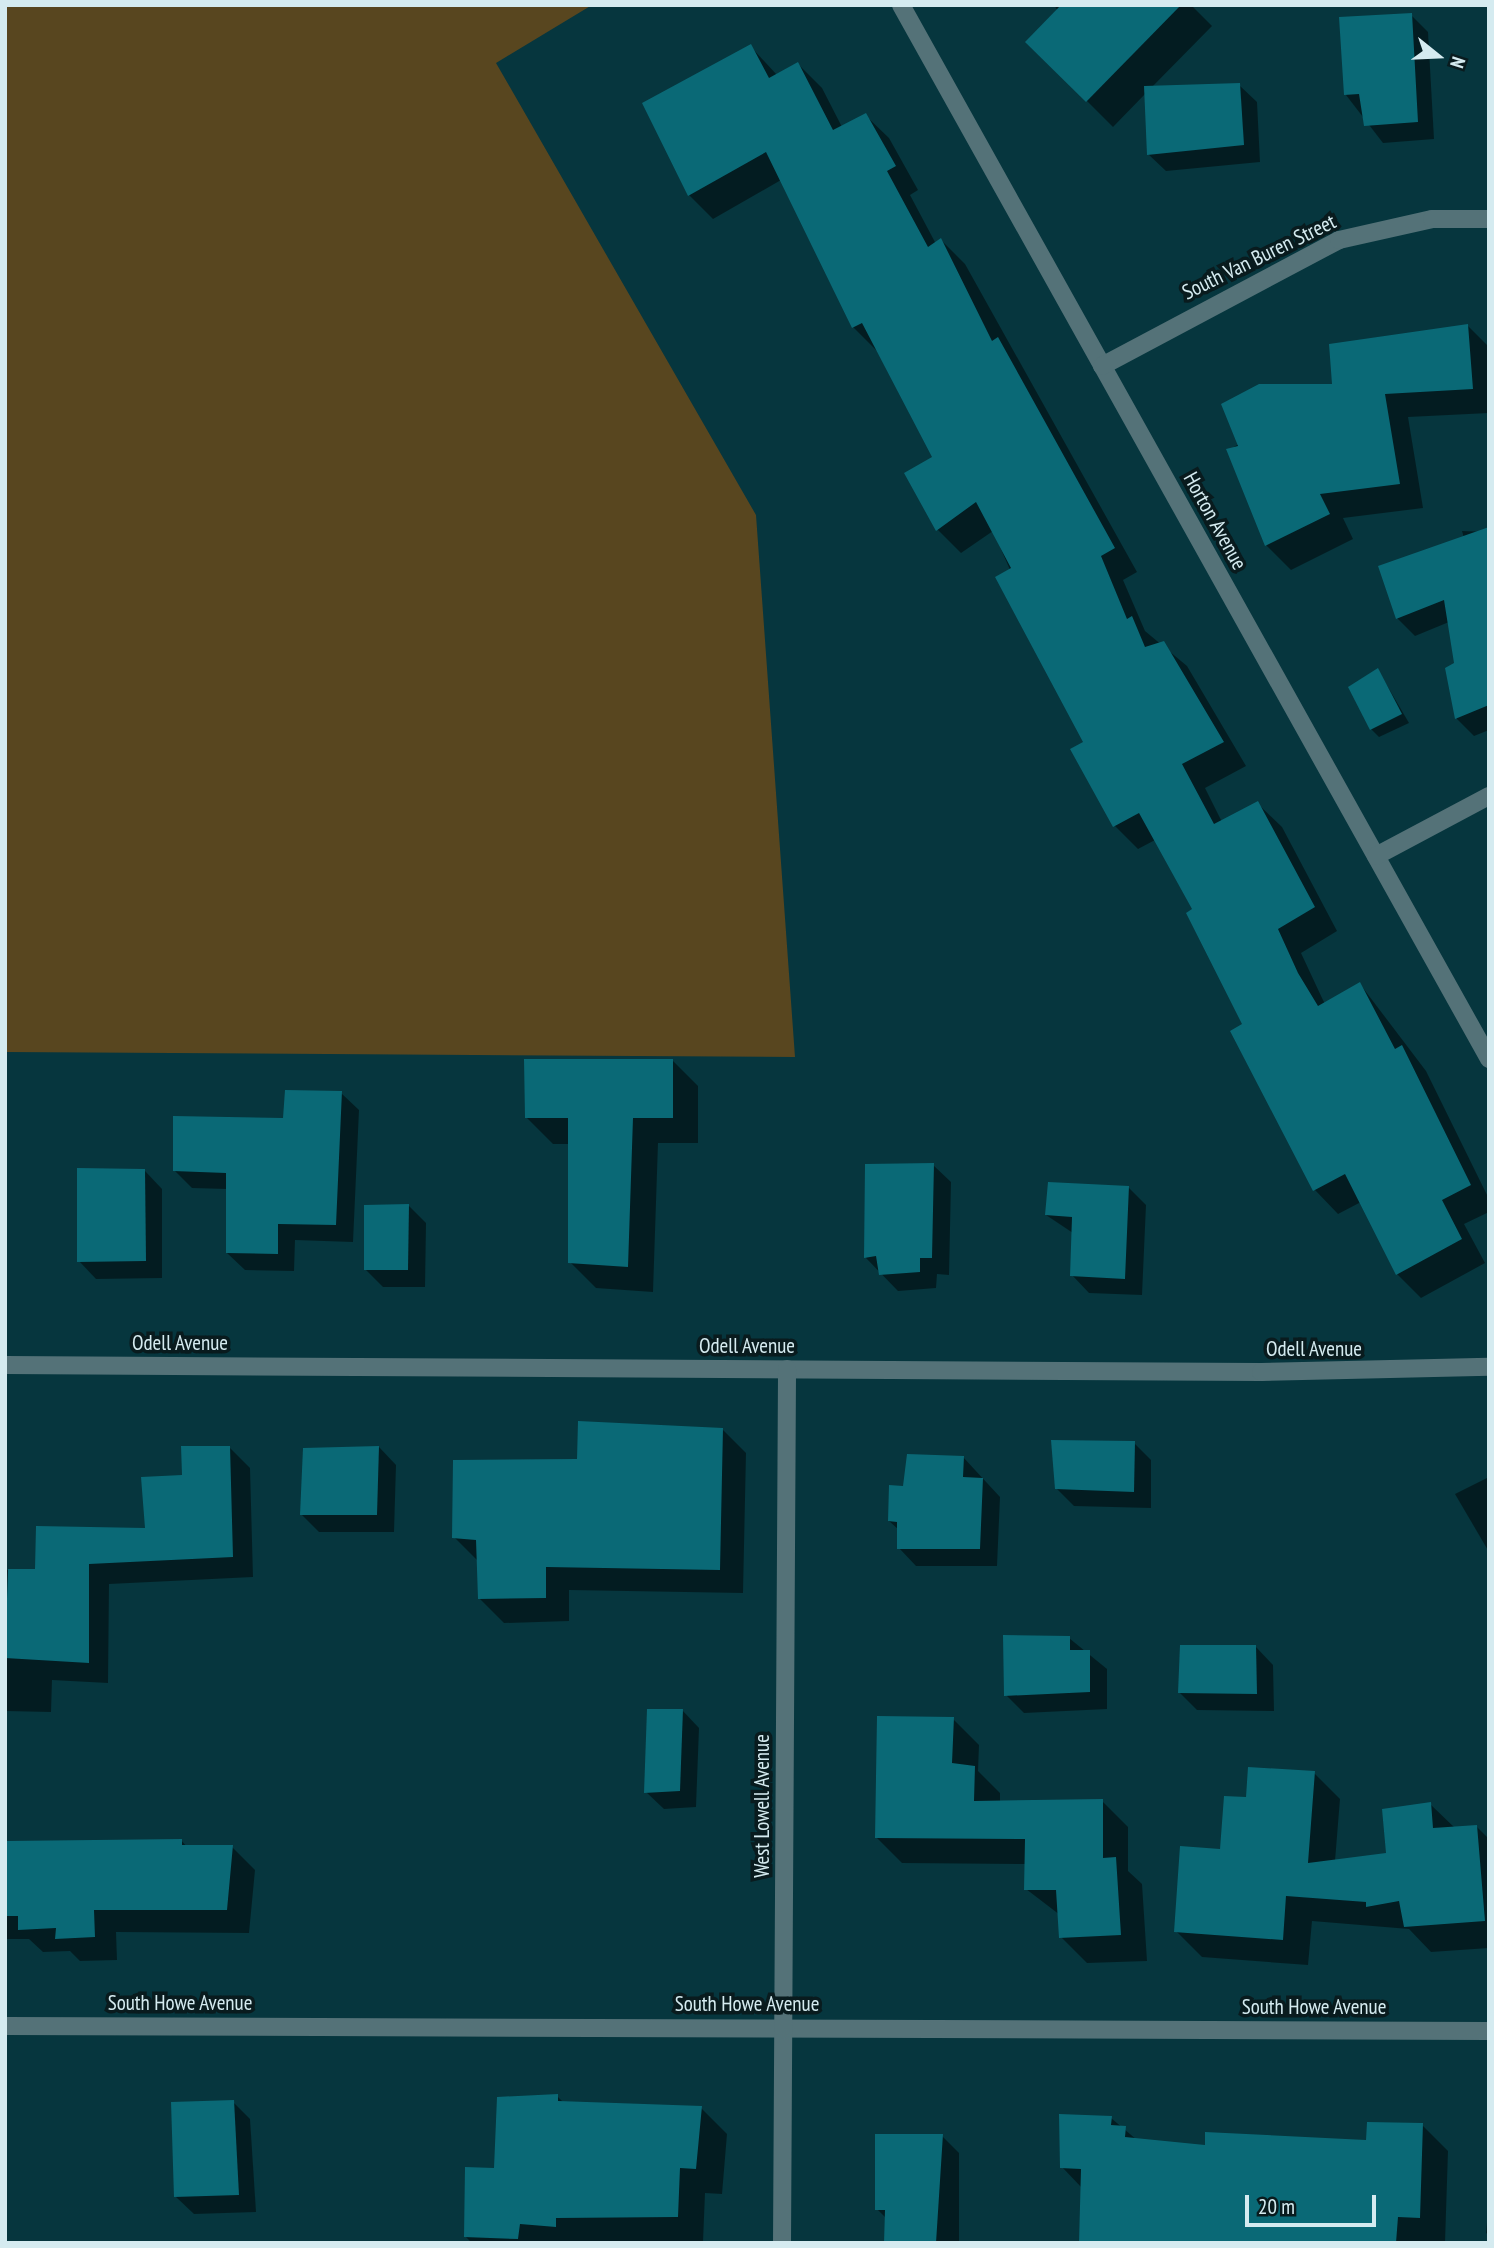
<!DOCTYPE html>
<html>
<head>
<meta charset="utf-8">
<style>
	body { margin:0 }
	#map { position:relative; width:1494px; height:2248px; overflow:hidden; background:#06363e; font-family:"PT Sans Narrow",sans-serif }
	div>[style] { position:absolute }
	.green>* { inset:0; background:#58461f }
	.shadow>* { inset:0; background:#0007 }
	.building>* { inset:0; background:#0a6976 }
	.street>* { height:18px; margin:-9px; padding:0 9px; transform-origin:9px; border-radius:9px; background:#547278 }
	span { translate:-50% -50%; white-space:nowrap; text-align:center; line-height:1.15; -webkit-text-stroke:7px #091b1e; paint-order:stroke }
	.street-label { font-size:21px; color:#d5ebf0 }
	.frame { position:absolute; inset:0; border:7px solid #d5ebf0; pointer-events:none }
	.north { position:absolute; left:1403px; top:21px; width:70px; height:70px; -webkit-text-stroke:5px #091b1e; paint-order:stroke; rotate:108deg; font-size:19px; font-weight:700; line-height:28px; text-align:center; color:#d5ebf0 }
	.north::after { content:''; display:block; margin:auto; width:24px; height:32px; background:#d5ebf0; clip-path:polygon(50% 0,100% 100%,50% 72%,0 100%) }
	.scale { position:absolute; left:1245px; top:2195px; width:131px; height:32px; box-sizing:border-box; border:4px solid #d5ebf0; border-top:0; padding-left:9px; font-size:21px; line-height:24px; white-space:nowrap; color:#d5ebf0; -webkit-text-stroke:5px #091b1e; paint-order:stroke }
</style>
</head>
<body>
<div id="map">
	<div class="green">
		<i style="clip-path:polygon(5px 5px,592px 5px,496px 63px,756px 515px,795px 1057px,5px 1052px)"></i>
	</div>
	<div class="shadow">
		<i style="clip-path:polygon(1054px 5px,1191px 5px,1212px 26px,1151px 88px,1239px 85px,1257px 102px,1260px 162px,1166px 171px,1148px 154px,1146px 93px,1113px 127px,1028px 42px,1058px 11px)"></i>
		<i style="clip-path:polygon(1411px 15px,1428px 32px,1434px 139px,1383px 143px,1346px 95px)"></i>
		<i style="clip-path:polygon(751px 47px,777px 75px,798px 64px,822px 88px,842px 127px,865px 115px,889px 138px,918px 190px,910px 195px,936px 244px,941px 240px,965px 264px,1137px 572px,1123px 580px,1145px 631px,1187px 666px,1246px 766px,1205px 788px,1222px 822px,1258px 804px,1282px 827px,1337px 931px,1301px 953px,1322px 998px,1325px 1004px,1360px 984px,1426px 1071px,1489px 1199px,1489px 1212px,1464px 1224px,1485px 1263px,1421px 1298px,1397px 1274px,1361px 1202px,1338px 1214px,1315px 1190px,1232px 1032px,1244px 1024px,1194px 910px,1155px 840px,1138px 849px,1115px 826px,1086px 743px,993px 531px,961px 553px,938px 530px,934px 457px,877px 351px,853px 327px,781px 180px,713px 219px,689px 195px)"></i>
		<i style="clip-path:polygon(1468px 326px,1489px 347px,1489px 413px,1408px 417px,1423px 508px,1343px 518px,1353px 539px,1291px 570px,1266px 545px,1229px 450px,1334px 386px)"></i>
		<i style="clip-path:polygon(1462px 531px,1489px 532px,1489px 730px,1474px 736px,1457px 719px,1447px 669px,1455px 664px,1449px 622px,1415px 636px,1397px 618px,1464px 538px)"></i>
		<i style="clip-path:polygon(1378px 670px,1409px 723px,1379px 737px,1371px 729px)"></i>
		<i style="clip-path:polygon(672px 1060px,698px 1086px,698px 1143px,658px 1143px,653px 1292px,596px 1288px,570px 1262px,570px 1144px,553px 1144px,527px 1118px)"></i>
		<i style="clip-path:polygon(341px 1093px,359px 1110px,353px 1242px,295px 1240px,294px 1271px,245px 1270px,227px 1253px,227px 1189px,192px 1188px,175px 1171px)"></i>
		<i style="clip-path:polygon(933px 1165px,951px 1182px,949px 1275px,937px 1274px,936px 1288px,898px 1291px,866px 1258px)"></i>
		<i style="clip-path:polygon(145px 1171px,162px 1189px,162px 1278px,96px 1279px,79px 1261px)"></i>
		<i style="clip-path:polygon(1129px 1188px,1146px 1205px,1142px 1295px,1089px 1293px,1072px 1275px,1073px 1233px,1046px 1215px)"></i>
		<i style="clip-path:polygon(408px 1205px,426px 1223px,425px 1287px,383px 1287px,366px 1270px)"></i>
		<i style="clip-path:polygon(722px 1429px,746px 1453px,743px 1593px,569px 1590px,569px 1621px,504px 1623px,480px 1599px,479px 1562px,454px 1537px,579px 1461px)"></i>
		<i style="clip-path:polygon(1134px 1443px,1151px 1460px,1151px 1508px,1074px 1506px,1056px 1488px)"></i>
		<i style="clip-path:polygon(379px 1447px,396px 1465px,394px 1532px,319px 1532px,302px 1515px)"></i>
		<i style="clip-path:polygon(230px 1448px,250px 1468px,253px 1577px,109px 1584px,108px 1683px,52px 1680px,51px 1712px,5px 1711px,5px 1570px,37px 1571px,146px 1530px,184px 1477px)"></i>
		<i style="clip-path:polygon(963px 1457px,1000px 1497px,997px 1566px,916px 1566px,899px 1548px,899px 1530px,889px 1521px)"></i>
		<i style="clip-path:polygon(1489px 1477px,1489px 1552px,1455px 1494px)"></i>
		<i style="clip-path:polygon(1069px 1638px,1107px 1669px,1107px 1709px,1024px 1713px,1006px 1695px)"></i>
		<i style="clip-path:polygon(1256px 1647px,1273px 1665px,1274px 1711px,1197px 1710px,1180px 1693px)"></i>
		<i style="clip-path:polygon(682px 1710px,699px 1728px,696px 1807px,664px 1809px,646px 1792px)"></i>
		<i style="clip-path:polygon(953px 1719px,979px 1745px,978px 1771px,1000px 1793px,1000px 1802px,1102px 1801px,1128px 1827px,1128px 1871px,1142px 1884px,1147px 1961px,1087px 1963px,1061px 1937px,1060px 1915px,1026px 1889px,1026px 1864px,902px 1863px,876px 1837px)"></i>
		<i style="clip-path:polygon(1314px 1773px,1340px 1799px,1335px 1861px,1388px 1855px,1430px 1804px,1455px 1828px,1477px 1827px,1489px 1839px,1489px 1948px,1431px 1952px,1409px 1929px,1312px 1921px,1308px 1965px,1202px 1957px,1176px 1931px,1247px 1799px)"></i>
		<i style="clip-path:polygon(181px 1840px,187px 1847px,232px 1847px,255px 1870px,249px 1933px,116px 1932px,117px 1960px,80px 1961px,70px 1951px,43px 1952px,29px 1939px,5px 1939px,5px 1868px)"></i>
		<i style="clip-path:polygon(557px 2096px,564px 2103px,701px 2108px,727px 2134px,722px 2194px,705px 2193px,703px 2242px,472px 2243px,466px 2237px,496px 2169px)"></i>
		<i style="clip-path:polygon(233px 2102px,250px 2119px,256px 2212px,194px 2214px,176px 2197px)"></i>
		<i style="clip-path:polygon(1111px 2118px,1137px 2140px,1207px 2147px,1368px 2141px,1422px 2125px,1448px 2151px,1445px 2243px,1081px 2243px,1082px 2188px,1062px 2167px)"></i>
		<i style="clip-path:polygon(942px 2136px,959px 2153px,959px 2243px,886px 2243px,887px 2219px,877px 2209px)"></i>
		<i style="clip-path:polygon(1489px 2201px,1489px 2235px,1486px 2233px)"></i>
	</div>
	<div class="building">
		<i style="clip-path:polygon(1061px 5px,1181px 5px,1086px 102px,1025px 42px)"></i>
		<i style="clip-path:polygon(1412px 13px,1418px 122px,1364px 126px,1359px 94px,1344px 95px,1339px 17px)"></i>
		<i style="clip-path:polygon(751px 44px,769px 78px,798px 62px,833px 130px,866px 113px,896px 166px,887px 171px,928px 247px,941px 238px,992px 341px,998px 337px,1115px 548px,1101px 556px,1127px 619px,1132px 616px,1145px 647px,1164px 641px,1224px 742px,1182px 764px,1214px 824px,1258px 801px,1315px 907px,1278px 929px,1298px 973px,1318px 1006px,1360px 982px,1395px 1049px,1402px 1045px,1471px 1185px,1442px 1200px,1462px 1239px,1396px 1275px,1345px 1174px,1313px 1191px,1230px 1031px,1242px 1024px,1186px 913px,1192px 909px,1139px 813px,1113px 827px,1070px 749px,1083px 742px,995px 577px,1011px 568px,976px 502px,936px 531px,904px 473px,932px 457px,862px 323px,852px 328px,766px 152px,688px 196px,642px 103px)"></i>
		<i style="clip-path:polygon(1240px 83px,1244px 145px,1147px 155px,1144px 86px)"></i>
		<i style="clip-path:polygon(1468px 324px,1473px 389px,1385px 394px,1400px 484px,1320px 494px,1330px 514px,1265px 546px,1226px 449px,1238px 446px,1221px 404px,1259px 384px,1332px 384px,1329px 344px)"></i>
		<i style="clip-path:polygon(1489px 527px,1489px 705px,1455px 719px,1445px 668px,1454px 663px,1444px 600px,1396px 619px,1378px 566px)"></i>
		<i style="clip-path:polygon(1378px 668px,1402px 714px,1370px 730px,1348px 687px)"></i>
		<i style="clip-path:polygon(524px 1059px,673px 1059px,673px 1118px,633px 1118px,628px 1267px,568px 1263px,568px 1118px,525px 1118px)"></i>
		<i style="clip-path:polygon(285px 1090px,342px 1091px,336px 1225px,278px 1224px,278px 1254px,226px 1253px,226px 1173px,173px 1171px,173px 1116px,283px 1118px)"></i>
		<i style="clip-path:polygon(934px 1163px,932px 1258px,920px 1258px,920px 1272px,879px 1275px,876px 1256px,864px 1258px,865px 1164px)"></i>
		<i style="clip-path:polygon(77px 1168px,145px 1169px,146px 1261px,77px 1262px)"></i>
		<i style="clip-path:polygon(1048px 1182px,1129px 1186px,1125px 1279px,1070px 1276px,1072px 1217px,1045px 1215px)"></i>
		<i style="clip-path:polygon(409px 1204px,408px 1270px,364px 1270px,364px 1205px)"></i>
		<i style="clip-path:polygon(578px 1421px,723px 1428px,720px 1570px,546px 1567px,546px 1598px,478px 1599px,476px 1540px,452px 1538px,453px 1460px,577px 1459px)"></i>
		<i style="clip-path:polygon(1051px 1440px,1135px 1441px,1134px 1492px,1055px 1489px)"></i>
		<i style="clip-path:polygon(181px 1446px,230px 1446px,233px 1557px,89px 1564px,89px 1663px,5px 1658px,8px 1569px,35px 1569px,36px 1526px,145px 1528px,141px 1477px,182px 1475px)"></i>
		<i style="clip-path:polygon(379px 1446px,377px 1515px,300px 1515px,303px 1448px)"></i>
		<i style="clip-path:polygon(907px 1454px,964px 1456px,963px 1477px,983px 1478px,980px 1549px,897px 1549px,897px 1522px,888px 1521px,889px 1485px,903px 1486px)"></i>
		<i style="clip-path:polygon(1003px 1635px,1070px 1636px,1070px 1650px,1090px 1650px,1090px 1692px,1004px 1696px)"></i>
		<i style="clip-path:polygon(1180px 1645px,1256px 1645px,1257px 1694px,1178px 1693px)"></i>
		<i style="clip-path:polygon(647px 1709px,683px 1709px,680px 1791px,644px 1793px)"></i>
		<i style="clip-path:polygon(877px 1716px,954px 1717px,952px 1763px,975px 1766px,974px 1801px,1103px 1799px,1103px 1858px,1116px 1857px,1121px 1935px,1059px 1938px,1056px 1890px,1024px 1890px,1025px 1839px,875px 1838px)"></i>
		<i style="clip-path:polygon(1248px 1767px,1315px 1771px,1308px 1863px,1386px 1853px,1382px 1809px,1431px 1802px,1433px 1828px,1477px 1825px,1485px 1921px,1404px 1927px,1399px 1901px,1366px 1907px,1366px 1902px,1286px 1896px,1283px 1940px,1174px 1932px,1180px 1846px,1220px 1849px,1224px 1796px,1246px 1797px)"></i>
		<i style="clip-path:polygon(182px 1839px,182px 1845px,233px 1845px,227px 1910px,94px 1910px,95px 1937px,55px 1939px,56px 1928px,18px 1930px,18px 1916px,5px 1916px,7px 1841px)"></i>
		<i style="clip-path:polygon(558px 2094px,558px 2101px,702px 2106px,696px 2169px,680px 2168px,678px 2217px,556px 2218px,556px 2227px,520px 2224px,518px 2239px,464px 2237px,465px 2167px,494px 2168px,497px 2097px)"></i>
		<i style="clip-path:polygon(234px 2100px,239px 2195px,174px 2197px,171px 2102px)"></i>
		<i style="clip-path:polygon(1059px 2114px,1112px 2116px,1111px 2125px,1126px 2126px,1125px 2137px,1205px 2145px,1205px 2132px,1366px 2140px,1367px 2122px,1423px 2123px,1420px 2218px,1398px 2217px,1396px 2243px,1079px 2243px,1081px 2169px,1060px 2168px)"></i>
		<i style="clip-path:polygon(875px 2134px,943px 2134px,936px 2243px,884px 2243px,885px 2210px,875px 2210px)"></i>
	</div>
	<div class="street">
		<i style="left:901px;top:5px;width:1207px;rotate:60.84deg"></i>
		<i style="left:1102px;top:366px;width:268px;rotate:-28deg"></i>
		<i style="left:1339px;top:240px;width:95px;rotate:-12.7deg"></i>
		<i style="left:1432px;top:219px;width:57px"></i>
		<i style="left:1376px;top:856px;width:128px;rotate:-28deg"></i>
		<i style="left:5px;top:1365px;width:1256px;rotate:0.32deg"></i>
		<i style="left:1261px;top:1372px;width:228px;rotate:-1.3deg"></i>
		<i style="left:5px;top:2026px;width:1484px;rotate:0.19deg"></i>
		<i style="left:782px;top:2243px;width:874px;rotate:-89.67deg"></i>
	</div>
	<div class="street-label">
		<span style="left:1259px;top:257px;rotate:-26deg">South Van Buren Street</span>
		<span style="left:1215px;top:521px;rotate:61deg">Horton Avenue</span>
		<span style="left:180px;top:1343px">Odell Avenue</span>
		<span style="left:747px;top:1346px">Odell Avenue</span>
		<span style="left:1314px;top:1349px">Odell Avenue</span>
		<span style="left:762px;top:1806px;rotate:-90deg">West Lowell Avenue</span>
		<span style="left:180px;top:2003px">South Howe Avenue</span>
		<span style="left:747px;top:2004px">South Howe Avenue</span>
		<span style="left:1314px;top:2007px">South Howe Avenue</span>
	</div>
	<div class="frame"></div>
	<div class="north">N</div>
	<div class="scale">20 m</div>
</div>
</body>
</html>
